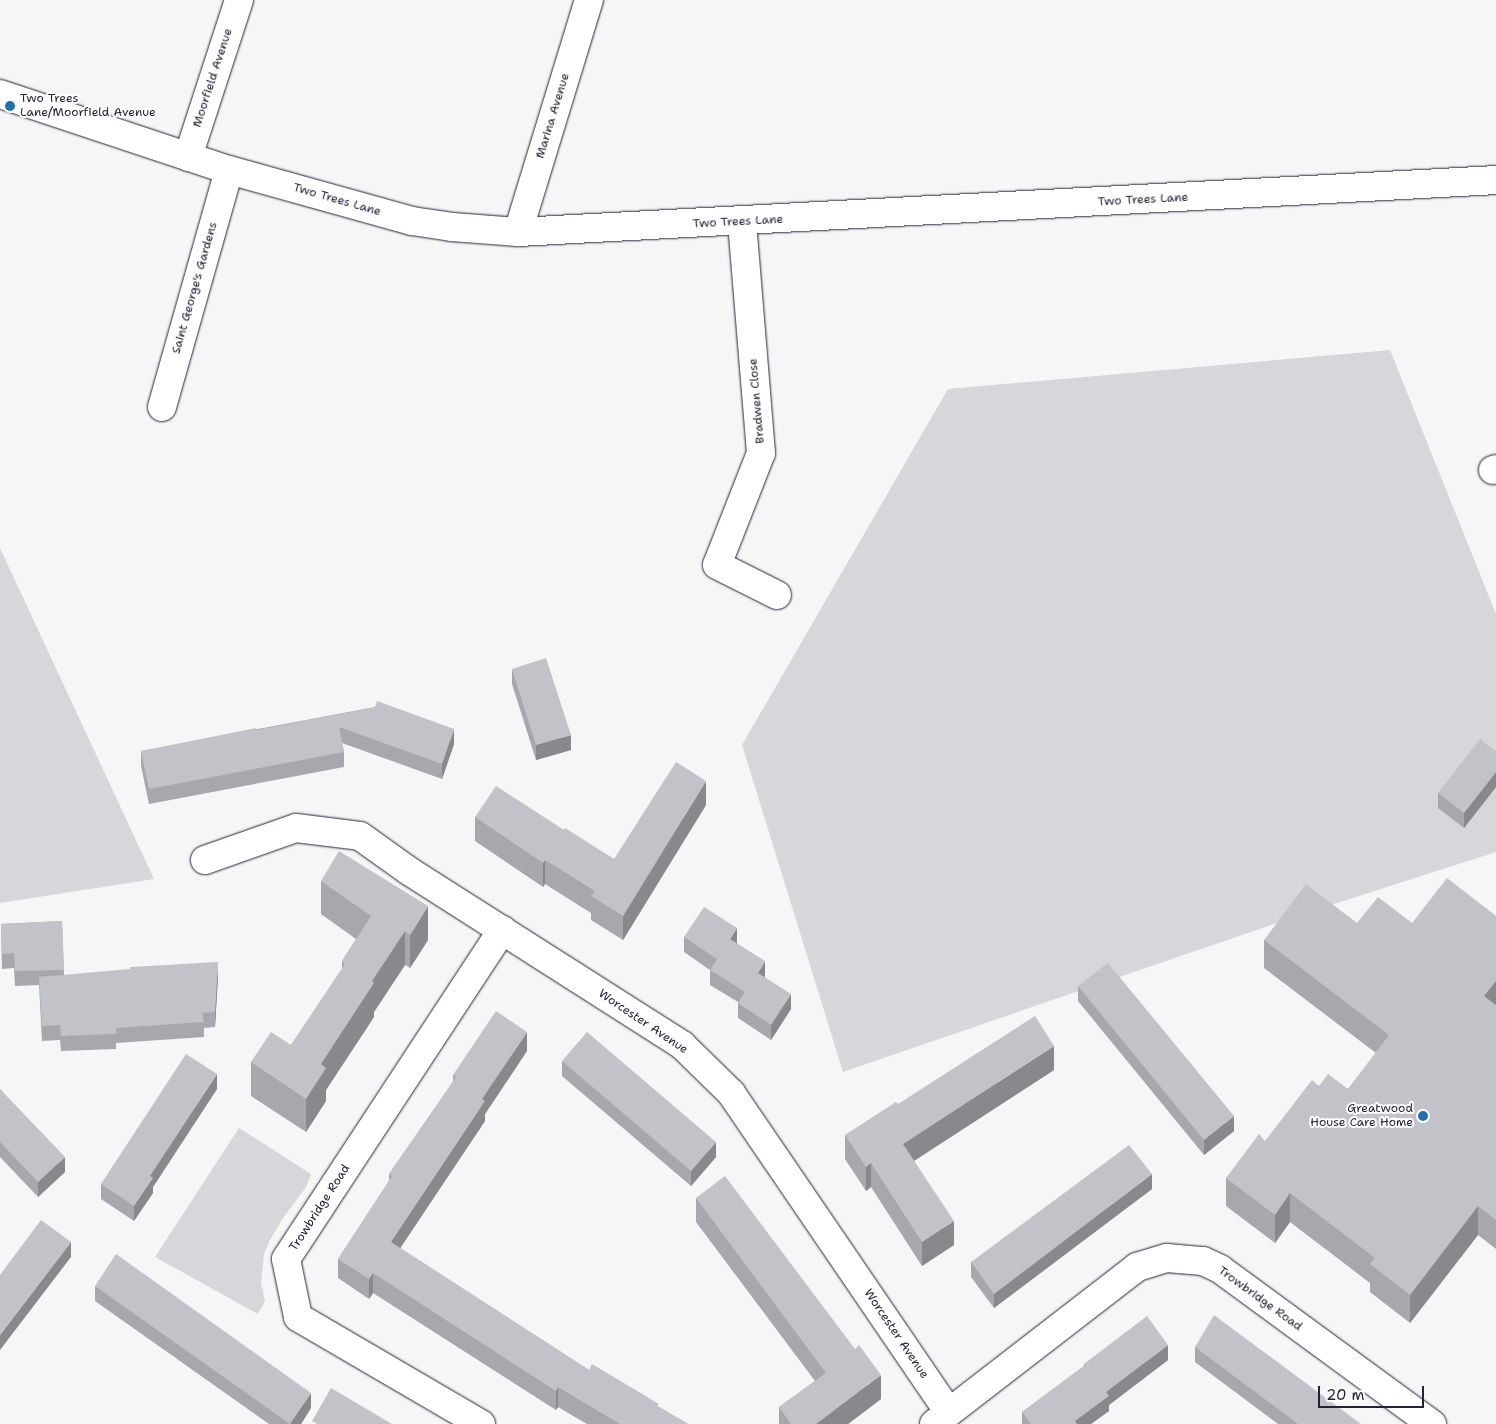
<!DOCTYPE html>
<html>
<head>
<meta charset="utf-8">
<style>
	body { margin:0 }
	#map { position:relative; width:1496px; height:1424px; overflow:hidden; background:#f6f6f7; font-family:"Shantell Sans",sans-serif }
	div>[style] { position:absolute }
	.green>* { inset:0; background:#d7d7db }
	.roads { filter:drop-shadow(0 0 1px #22223b) drop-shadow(0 0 1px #22223b) }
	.minor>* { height:28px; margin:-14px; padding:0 14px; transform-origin:14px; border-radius:14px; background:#fff }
	.wall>* { inset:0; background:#a7a7ad }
	.shaded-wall>* { inset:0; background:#88888d }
	.building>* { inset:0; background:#c2c2c9 }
	.dots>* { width:14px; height:14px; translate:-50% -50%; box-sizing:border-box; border:2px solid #fff; border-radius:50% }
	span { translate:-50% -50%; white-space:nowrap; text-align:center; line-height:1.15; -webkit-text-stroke:4px #fff; paint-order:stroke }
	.street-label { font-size:12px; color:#22223b }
	.poi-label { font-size:12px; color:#22223b }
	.left { translate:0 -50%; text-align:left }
	.right { translate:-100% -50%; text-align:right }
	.scale { position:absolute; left:1318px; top:1386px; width:106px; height:22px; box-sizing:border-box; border:2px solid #22223b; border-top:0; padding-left:6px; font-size:15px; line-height:18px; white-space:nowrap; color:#22223b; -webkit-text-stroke:4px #fff; paint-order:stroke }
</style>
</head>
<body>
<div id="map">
	<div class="green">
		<i style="clip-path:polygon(1390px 350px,1496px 614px,1496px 852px,1306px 913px,843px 1072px,742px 745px,948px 389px)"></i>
		<i style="clip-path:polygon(0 548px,154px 879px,0 903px)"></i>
		<i style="clip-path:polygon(239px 1128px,311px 1174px,306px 1187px,283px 1218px,270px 1240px,264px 1254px,261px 1283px,265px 1301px,258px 1314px,155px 1257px)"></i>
	</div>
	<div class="roads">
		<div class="minor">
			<i style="left:0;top:94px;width:241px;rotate:18.4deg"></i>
			<i style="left:229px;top:170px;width:190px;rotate:15.6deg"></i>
			<i style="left:412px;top:221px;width:40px;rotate:8.5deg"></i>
			<i style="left:452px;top:227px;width:66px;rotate:4.3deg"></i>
			<i style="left:518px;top:232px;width:979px;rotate:-3.04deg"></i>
			<i style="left:188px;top:157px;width:165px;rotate:-72deg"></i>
			<i style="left:742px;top:222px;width:232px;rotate:85.3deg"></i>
			<i style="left:761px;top:453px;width:120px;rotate:111.4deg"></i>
			<i style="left:717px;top:565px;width:67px;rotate:26.6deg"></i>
			<i style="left:518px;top:232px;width:243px;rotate:-73deg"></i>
			<i style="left:162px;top:407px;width:246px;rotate:-74.2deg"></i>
			<i style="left:1493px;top:470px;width:3px;rotate:-18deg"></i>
			<i style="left:205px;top:860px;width:96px;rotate:-19.4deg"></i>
			<i style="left:296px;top:828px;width:64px;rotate:7.1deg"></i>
			<i style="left:360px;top:836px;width:60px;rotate:35.5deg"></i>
			<i style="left:409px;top:871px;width:324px;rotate:32.5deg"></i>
			<i style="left:682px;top:1045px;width:69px;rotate:44.4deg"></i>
			<i style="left:731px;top:1093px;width:386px;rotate:55.7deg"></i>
			<i style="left:481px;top:1424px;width:212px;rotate:-149.7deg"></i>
			<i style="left:298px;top:1317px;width:59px;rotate:-101.7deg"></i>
			<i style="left:286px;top:1259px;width:394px;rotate:-56.7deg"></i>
			<i style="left:934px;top:1424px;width:257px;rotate:-37.7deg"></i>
			<i style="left:1137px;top:1267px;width:31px;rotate:-17deg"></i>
			<i style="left:1167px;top:1258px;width:36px;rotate:5deg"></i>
			<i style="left:1203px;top:1261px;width:19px;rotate:25deg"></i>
			<i style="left:1220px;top:1269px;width:263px;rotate:36.2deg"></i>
		</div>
	</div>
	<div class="wall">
		<i style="clip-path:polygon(512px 669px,571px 750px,536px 760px,512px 684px)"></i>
		<i style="clip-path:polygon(375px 707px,454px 744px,442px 779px,342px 743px,344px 752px,344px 767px,149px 804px,141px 766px,141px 751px)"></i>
		<i style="clip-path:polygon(1496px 751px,1496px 787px,1464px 828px,1438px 808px,1438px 793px)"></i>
		<i style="clip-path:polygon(706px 805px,623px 940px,591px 920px,591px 913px,545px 884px,543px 887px,475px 841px,475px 817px,564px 830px,614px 859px)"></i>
		<i style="clip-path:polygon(321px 881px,428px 940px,410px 968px,405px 965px,374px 1012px,374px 1017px,326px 1090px,326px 1101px,306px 1132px,251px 1096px,251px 1062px,291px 1045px,342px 969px,342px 961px,356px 939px,321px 914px)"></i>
		<i style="clip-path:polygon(1496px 916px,1496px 1249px,1478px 1235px,1410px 1323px,1370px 1292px,1370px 1283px,1290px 1222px,1275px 1243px,1226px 1206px,1226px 1178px,1265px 1141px,1319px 1086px,1348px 1089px,1376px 1053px,1264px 968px,1264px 940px,1357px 923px,1412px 923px)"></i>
		<i style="clip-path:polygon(62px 921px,64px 975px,218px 977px,215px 1027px,204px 1028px,204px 1037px,116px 1043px,116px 1049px,61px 1051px,60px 1040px,42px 1041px,39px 985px,15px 986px,14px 968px,2px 969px,1px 924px)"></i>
		<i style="clip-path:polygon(684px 937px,737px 943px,791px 1009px,771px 1040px,738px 1018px,738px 1002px,710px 985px,710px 970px,684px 952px)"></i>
		<i style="clip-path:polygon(1078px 986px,1234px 1131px,1204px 1155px,1078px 1001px)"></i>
		<i style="clip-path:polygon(527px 1051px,485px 1114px,485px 1121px,400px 1248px,589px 1370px,659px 1407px,688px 1424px,587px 1424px,558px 1407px,556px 1410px,373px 1293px,369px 1299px,338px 1278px,338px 1259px,389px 1181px,389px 1174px,453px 1082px,453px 1075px)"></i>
		<i style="clip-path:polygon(562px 1061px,716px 1157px,691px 1186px,562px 1076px)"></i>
		<i style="clip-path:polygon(1054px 1070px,914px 1161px,954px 1245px,922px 1266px,871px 1187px,866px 1191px,845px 1159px,845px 1135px,898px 1104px)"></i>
		<i style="clip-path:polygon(0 1089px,65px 1172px,38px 1197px,0 1157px)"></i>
		<i style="clip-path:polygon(217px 1089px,153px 1187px,153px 1193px,134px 1221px,101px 1199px,101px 1184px)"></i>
		<i style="clip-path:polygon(1152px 1189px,994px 1308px,971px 1277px,971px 1262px)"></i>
		<i style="clip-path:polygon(696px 1198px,881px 1399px,848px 1424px,779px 1424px,779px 1407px,815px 1381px,696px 1222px)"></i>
		<i style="clip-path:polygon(95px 1286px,311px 1408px,301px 1424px,269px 1424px,95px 1301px)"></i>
		<i style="clip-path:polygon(1195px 1347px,1361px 1424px,1278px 1424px,1195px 1362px)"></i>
		<i style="clip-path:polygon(1168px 1360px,1109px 1405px,1109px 1411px,1091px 1424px,1022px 1424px,1022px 1412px,1084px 1366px,1084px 1364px)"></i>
	</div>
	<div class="shaded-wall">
		<i style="clip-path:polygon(454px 729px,454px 744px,442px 779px,442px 764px)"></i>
		<i style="clip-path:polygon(571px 735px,571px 750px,536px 760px,536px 745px)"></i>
		<i style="clip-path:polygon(1496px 772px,1496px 787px,1464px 828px,1464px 813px)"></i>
		<i style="clip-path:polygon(706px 781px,706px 805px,623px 940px,623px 916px)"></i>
		<i style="clip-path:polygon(545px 860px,545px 884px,543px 887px,543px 863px)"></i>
		<i style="clip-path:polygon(428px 906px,428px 940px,410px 968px,410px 935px)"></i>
		<i style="clip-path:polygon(737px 928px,737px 943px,730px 954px,730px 939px)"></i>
		<i style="clip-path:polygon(405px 931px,405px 965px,374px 1012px,374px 1017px,326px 1090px,326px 1101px,306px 1132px,306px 1099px,321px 1064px,372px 981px)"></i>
		<i style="clip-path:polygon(765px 961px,765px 976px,758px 988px,758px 973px)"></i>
		<i style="clip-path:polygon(218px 962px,218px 977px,215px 1027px,215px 1012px)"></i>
		<i style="clip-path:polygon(1496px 981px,1496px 1009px,1484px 996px)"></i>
		<i style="clip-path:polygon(791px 994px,791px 1009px,771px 1040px,771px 1025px)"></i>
		<i style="clip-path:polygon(527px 1032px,527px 1051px,485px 1114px,485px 1121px,391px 1262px,391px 1242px,482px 1099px)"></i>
		<i style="clip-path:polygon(1054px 1046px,1054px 1070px,903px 1168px,903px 1144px)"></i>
		<i style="clip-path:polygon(217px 1074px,217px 1089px,153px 1187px,153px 1193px,134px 1221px,134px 1206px,150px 1176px)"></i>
		<i style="clip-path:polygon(1234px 1116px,1234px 1131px,1204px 1155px,1204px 1140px)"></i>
		<i style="clip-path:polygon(716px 1142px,716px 1157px,691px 1186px,691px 1171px)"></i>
		<i style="clip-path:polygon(65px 1157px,65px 1172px,38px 1197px,38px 1182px)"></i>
		<i style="clip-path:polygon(871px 1163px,871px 1187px,866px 1191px,866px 1167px)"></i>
		<i style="clip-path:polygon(1152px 1174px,1152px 1189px,994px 1308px,994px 1294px)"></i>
		<i style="clip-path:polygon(1290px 1193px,1290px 1222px,1275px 1243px,1275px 1215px)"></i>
		<i style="clip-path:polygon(1478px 1206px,1478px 1235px,1410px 1323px,1410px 1295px)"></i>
		<i style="clip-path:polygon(954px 1221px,954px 1245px,922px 1266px,922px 1242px)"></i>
		<i style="clip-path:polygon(71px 1242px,71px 1257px,0 1350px,0 1335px)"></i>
		<i style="clip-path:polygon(373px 1273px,373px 1293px,369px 1299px,369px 1279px)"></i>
		<i style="clip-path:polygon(1168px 1345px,1168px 1360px,1109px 1405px,1109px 1411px,1091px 1424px,1075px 1424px,1075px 1421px,1106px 1392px)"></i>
		<i style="clip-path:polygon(881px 1375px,881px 1399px,848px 1424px,816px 1424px)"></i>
		<i style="clip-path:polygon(558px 1387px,558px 1407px,556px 1410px,556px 1391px)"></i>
		<i style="clip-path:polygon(311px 1393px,311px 1408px,301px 1424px,290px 1424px)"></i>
	</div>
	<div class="building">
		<i style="clip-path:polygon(546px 658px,571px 735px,536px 745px,512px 669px)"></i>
		<i style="clip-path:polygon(377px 701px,454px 729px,442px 764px,339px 727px,344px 752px,149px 789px,141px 751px,256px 728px,257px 730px,375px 707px)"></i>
		<i style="clip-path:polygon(1480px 739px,1496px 751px,1496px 772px,1464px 813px,1438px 793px)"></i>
		<i style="clip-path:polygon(676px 762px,706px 781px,623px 916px,591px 896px,595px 891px,545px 860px,543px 863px,475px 817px,496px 786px,564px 830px,565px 828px,614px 859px)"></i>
		<i style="clip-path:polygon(339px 851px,428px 906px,410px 935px,405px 931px,372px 981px,374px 983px,321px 1064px,326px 1068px,306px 1099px,251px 1062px,271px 1032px,291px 1045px,345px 964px,342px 961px,371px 916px,321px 881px)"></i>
		<i style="clip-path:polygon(1447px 878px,1496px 916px,1496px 981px,1484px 996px,1496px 1005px,1496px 1220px,1478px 1206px,1410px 1295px,1370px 1264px,1375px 1258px,1290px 1193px,1275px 1215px,1226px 1178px,1259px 1134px,1265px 1141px,1312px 1080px,1319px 1086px,1328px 1074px,1348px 1089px,1389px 1035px,1264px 940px,1306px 884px,1357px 923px,1378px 897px,1412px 923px)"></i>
		<i style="clip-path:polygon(704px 907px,737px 928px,730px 939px,765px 961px,758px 973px,791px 994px,771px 1025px,738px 1003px,745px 992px,710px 970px,726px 945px,717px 959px,684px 937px)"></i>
		<i style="clip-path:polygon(62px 921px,64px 970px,15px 971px,14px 953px,2px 954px,1px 924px)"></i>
		<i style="clip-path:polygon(218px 962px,215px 1012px,202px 1013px,204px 1022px,116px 1028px,116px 1034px,61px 1036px,60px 1025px,42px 1026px,39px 977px,130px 969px,130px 967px)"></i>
		<i style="clip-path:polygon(1108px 963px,1234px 1116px,1204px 1140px,1078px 986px)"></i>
		<i style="clip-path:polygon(496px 1011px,527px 1032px,482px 1099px,485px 1101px,391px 1242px,589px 1370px,592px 1364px,659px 1404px,657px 1406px,688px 1424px,620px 1424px,558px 1387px,556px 1391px,373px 1273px,369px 1279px,338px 1259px,392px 1176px,389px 1174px,456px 1077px,453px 1075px)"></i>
		<i style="clip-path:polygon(1035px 1016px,1054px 1046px,903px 1144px,954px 1221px,922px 1242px,871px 1163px,866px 1167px,845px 1135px,896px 1102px,898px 1104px)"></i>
		<i style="clip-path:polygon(587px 1032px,716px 1142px,691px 1171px,562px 1061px)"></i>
		<i style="clip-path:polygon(186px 1054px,217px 1074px,150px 1176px,153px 1178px,134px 1206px,101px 1184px)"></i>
		<i style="clip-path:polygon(0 1089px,65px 1157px,38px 1182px,0 1142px)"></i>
		<i style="clip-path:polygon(1129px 1145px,1152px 1174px,994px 1294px,971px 1262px)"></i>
		<i style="clip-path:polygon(725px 1176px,855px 1349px,859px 1345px,881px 1375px,816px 1424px,791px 1424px,779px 1407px,826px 1373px,696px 1198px)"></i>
		<i style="clip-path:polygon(41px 1220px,71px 1242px,0 1335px,0 1275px)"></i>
		<i style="clip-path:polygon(116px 1254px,311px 1393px,290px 1424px,95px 1286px)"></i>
		<i style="clip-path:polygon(1214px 1315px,1361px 1424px,1298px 1424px,1195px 1347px)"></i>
		<i style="clip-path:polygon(1147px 1316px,1168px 1345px,1106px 1392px,1109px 1396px,1075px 1421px,1077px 1424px,1031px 1424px,1022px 1412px,1086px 1365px,1084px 1364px)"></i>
		<i style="clip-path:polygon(331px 1388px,392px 1424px,317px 1424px,312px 1421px)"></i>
	</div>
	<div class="dots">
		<i style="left:10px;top:106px;background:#1f6fb2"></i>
		<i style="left:1423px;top:1116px;background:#1f6fb2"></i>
	</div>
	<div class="street-label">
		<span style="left:213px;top:78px;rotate:-72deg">Moorfield Avenue</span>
		<span style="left:553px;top:116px;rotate:-73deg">Marina Avenue</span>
		<span style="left:337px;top:200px;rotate:16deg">Two Trees Lane</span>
		<span style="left:1143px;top:200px;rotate:-3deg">Two Trees Lane</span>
		<span style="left:738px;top:222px;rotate:-3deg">Two Trees Lane</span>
		<span style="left:195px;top:288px;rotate:-74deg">Saint George's Gardens</span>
		<span style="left:757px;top:401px;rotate:-95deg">Bradwen Close</span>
		<span style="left:643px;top:1022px;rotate:34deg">Worcester Avenue</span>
		<span style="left:320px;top:1208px;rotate:-57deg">Trowbridge Road</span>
		<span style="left:1260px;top:1299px;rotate:36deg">Trowbridge Road</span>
		<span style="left:896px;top:1334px;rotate:56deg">Worcester Avenue</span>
	</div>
	<div class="poi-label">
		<span class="left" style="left:20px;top:106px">Two Trees<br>Lane/Moorfield Avenue</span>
		<span class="right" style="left:1413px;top:1116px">Greatwood<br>House Care Home</span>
	</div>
	<div class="scale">20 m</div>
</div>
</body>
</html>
